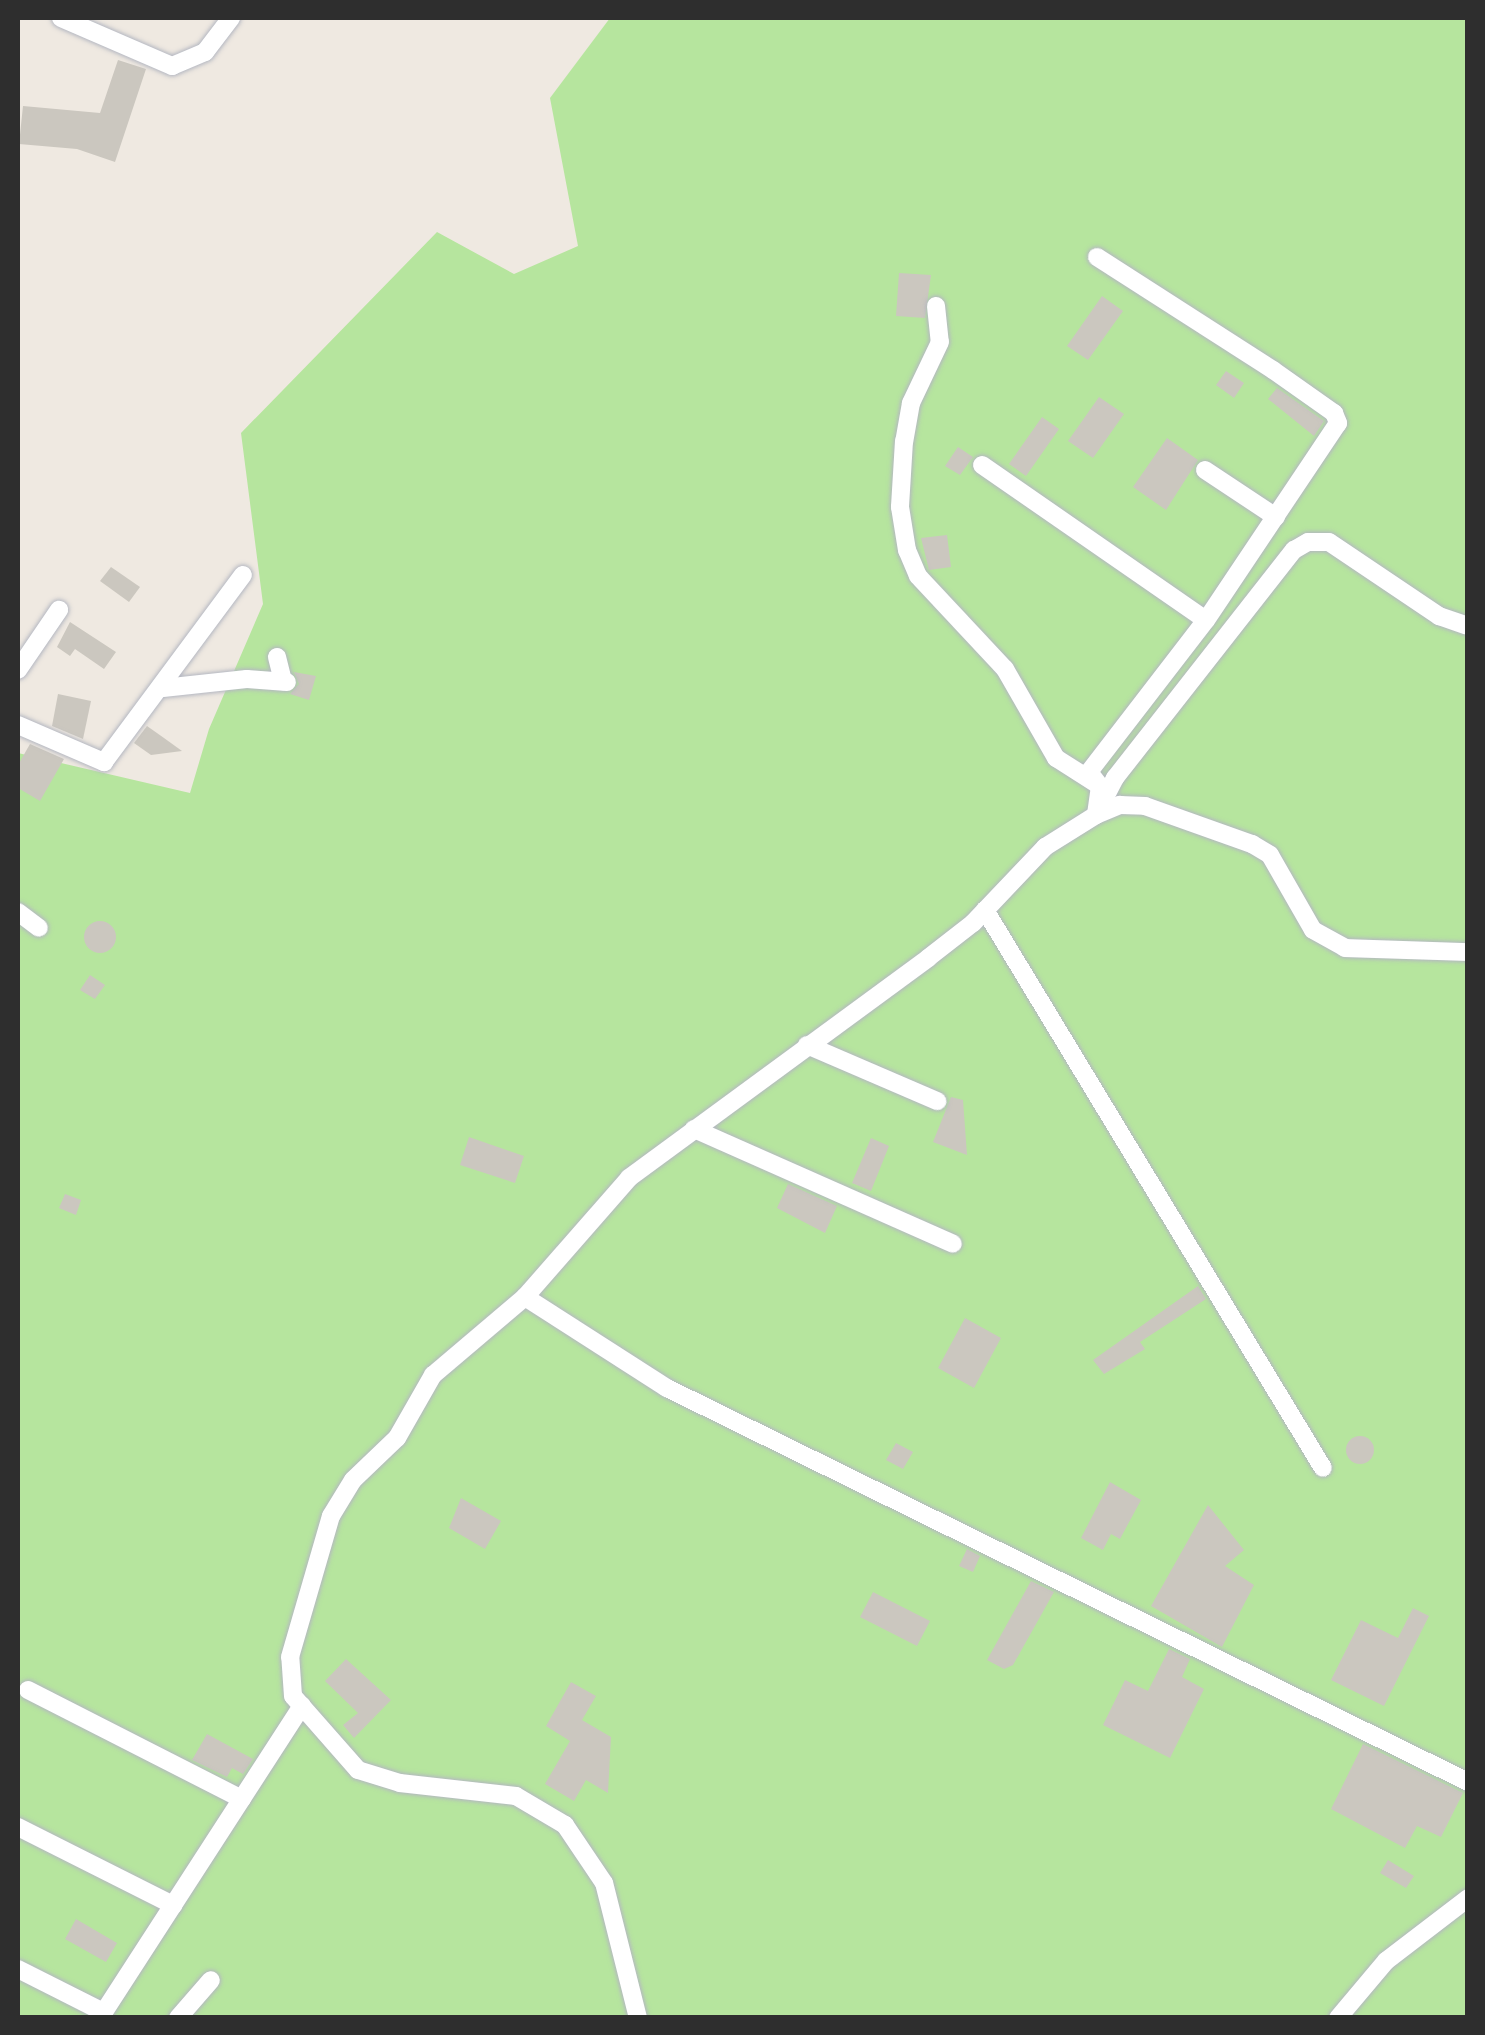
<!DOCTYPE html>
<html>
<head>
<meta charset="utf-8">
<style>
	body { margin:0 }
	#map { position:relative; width:1485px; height:2035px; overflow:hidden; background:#efe9e1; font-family:Montserrat,sans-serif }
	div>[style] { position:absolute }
	.green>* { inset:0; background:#b6e59e }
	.building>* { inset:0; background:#cbc7bf }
	.round { border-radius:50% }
	.roads { filter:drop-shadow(0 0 2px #b4b7c1) drop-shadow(0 0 2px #b4b7c1) }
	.street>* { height:18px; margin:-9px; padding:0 9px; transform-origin:9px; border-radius:9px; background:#fff }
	span { translate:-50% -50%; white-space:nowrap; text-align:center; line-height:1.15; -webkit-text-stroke:9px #fff; paint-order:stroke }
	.frame { position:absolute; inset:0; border:20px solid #2e2e2e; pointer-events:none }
</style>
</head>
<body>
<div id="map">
	<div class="green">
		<i style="clip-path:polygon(610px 18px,1467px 18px,1467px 2017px,18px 2018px,18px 753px,190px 793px,209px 729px,263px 604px,241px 433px,437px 232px,514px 274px,578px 246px,550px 98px)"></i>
	</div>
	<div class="building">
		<i style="clip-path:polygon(118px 60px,146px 69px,115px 162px,77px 149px,19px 144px,23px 106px,100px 113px)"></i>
		<i style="clip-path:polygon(899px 273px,931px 275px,925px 318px,896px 316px)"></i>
		<i style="clip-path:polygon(1102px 296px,1123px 311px,1088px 360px,1067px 346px)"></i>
		<i style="clip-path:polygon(1226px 371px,1244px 383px,1234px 398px,1216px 385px)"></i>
		<i style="clip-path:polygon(1277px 388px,1324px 421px,1314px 436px,1268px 399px)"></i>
		<i style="clip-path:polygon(1099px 397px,1124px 414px,1093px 458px,1068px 441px)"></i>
		<i style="clip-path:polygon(1042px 417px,1059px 429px,1026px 476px,1009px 464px)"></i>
		<i style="clip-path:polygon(1167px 438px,1198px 460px,1166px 510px,1133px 487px)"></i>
		<i style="clip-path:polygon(958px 447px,973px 457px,960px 475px,945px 466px)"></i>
		<i style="clip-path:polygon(947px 535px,951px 567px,929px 570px,921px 538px)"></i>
		<i style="clip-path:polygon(111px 567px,140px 587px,129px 602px,100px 581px)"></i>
		<i style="clip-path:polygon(70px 622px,116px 652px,104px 669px,75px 649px,70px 656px,57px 647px)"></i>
		<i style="clip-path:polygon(294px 672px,316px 676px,309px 700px,290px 694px,299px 684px)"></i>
		<i style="clip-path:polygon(58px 694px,91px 701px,83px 739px,52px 726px)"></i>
		<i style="clip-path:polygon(147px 726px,164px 738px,182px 751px,151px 755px,134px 743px)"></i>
		<i style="clip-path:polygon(30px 744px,64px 759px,40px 801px,18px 788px,18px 765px)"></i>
		<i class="round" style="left:84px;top:921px;width:32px;height:32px"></i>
		<i style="clip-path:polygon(90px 975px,105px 985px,95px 999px,80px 990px)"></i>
		<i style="clip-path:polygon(951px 1097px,963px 1100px,967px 1155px,933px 1142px)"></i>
		<i style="clip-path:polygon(469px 1137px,524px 1156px,515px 1183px,460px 1165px)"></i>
		<i style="clip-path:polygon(871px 1138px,889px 1146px,871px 1191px,852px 1183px)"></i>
		<i style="clip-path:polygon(788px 1184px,837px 1206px,825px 1233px,777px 1208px)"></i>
		<i style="clip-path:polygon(65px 1194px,81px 1200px,76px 1215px,59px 1208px)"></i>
		<i style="clip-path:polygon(1198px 1286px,1206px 1299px,1140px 1342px,1145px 1349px,1104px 1374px,1093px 1360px)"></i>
		<i style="clip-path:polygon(965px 1318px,1001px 1338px,974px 1388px,938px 1368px)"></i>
		<i class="round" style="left:1346px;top:1436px;width:28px;height:28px"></i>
		<i style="clip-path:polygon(896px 1443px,913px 1452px,903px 1469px,886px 1460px)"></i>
		<i style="clip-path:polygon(1110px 1482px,1141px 1500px,1120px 1539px,1111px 1534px,1103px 1550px,1081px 1538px)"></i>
		<i style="clip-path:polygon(461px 1498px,501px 1521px,485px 1549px,449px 1528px)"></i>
		<i style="clip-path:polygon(1208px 1505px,1244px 1550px,1225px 1566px,1254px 1585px,1222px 1647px,1151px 1606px)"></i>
		<i style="clip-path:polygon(967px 1549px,980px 1556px,973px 1572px,959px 1566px)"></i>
		<i style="clip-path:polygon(1031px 1581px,1054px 1592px,1013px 1665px,1004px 1669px,987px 1660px)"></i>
		<i style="clip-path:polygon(873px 1592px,930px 1621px,917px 1646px,860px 1617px)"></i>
		<i style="clip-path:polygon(1413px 1608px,1429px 1616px,1384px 1706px,1331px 1680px,1361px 1620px,1398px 1638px)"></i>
		<i style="clip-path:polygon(1169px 1649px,1190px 1659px,1182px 1677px,1204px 1689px,1170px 1758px,1103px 1725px,1125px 1680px,1148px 1691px)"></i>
		<i style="clip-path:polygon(346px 1659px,391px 1700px,354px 1738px,343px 1725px,358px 1713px,325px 1681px)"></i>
		<i style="clip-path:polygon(571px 1682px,596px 1696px,582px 1720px,611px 1737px,608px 1793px,586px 1780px,574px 1801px,545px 1784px,570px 1741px,546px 1726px)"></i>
		<i style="clip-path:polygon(207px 1734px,253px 1759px,243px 1774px,232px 1768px,227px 1777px,192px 1760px)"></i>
		<i style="clip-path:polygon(1363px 1744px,1463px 1793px,1441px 1837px,1417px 1826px,1405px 1848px,1331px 1809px)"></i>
		<i style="clip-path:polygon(1388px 1860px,1414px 1876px,1406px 1888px,1380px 1873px)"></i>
		<i style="clip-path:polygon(76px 1919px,117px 1943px,106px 1962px,65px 1939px)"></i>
	</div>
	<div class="roads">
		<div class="street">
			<i style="left:61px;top:18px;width:121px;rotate:23.4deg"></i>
			<i style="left:172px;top:66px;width:36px;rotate:-23deg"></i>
			<i style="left:205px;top:52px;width:43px;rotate:-52.6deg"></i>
			<i style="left:1097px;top:257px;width:209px;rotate:32.7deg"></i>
			<i style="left:1273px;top:370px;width:75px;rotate:35.2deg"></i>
			<i style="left:1334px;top:413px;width:11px;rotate:68deg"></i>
			<i style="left:1338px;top:423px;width:237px;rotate:123.8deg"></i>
			<i style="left:1206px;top:620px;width:192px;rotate:127.6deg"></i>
			<i style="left:1089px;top:772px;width:18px;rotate:52deg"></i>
			<i style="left:936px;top:306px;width:36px;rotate:84deg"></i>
			<i style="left:940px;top:342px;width:68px;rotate:115.4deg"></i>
			<i style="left:911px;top:403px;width:39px;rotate:100deg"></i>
			<i style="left:904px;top:441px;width:66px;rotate:93.5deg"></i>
			<i style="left:900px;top:507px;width:44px;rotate:80.8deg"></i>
			<i style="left:907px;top:550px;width:28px;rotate:67deg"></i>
			<i style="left:918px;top:576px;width:127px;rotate:46.9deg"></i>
			<i style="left:1005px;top:669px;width:103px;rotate:60.2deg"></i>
			<i style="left:1056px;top:758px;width:52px;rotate:32.5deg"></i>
			<i style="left:1100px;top:786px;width:29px;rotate:98deg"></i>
			<i style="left:1096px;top:815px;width:42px;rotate:-62.8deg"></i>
			<i style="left:1115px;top:778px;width:290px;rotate:-51.9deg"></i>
			<i style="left:1294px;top:550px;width:16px;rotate:-30deg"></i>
			<i style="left:1308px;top:542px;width:21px"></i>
			<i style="left:1329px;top:542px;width:133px;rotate:33.9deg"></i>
			<i style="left:1439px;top:616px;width:28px;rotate:19deg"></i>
			<i style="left:982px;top:465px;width:272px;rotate:34.7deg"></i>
			<i style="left:1205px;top:470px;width:85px;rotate:33.5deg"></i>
			<i style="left:277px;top:657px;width:25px;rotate:76deg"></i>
			<i style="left:18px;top:670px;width:73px;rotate:-55.7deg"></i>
			<i style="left:163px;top:688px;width:84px;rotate:-6.1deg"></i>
			<i style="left:247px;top:679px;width:40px;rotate:4.3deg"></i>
			<i style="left:18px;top:725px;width:94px;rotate:23.3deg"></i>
			<i style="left:104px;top:762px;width:233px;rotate:-53.4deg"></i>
			<i style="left:985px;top:910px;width:652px;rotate:58.8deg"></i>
			<i style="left:18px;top:912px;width:26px;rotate:37deg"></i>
			<i style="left:807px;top:1045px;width:142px;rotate:23.3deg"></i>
			<i style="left:694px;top:1129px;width:283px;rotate:23.9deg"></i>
			<i style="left:525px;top:1297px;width:169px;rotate:32.7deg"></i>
			<i style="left:667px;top:1388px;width:893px;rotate:26.19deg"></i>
			<i style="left:28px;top:1690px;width:240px;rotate:27deg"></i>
			<i style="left:18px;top:1827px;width:174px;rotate:26.7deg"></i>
			<i style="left:18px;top:1969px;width:95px;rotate:26.8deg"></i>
			<i style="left:100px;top:2018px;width:372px;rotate:-57.1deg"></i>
			<i style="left:178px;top:2018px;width:50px;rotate:-49deg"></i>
			<i style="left:638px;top:2018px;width:139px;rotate:-104.1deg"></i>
			<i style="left:604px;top:1883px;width:70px;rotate:-123.9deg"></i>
			<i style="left:565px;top:1825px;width:57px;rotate:-149.4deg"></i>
			<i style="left:516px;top:1796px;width:117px;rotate:-173.6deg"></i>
			<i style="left:400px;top:1783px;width:44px;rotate:-162.8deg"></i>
			<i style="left:358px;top:1770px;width:98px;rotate:-131.3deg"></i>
			<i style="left:293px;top:1696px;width:39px;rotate:-94deg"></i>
			<i style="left:290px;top:1657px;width:147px;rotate:-73.8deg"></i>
			<i style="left:331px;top:1516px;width:42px;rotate:-58.6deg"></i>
			<i style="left:353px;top:1480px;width:61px;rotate:-43.7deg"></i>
			<i style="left:397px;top:1438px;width:73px;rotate:-60.3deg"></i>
			<i style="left:433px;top:1375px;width:121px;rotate:-40.3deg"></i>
			<i style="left:525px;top:1297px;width:158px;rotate:-48.8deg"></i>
			<i style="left:629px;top:1178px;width:371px;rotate:-36.3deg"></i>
			<i style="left:928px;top:958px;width:57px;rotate:-37.9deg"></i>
			<i style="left:973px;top:923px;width:105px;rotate:-46.5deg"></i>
			<i style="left:1045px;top:847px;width:60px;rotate:-32.1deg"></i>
			<i style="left:1096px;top:815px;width:26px;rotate:-23deg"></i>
			<i style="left:1120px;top:805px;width:25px;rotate:2deg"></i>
			<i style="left:1145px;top:806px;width:114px;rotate:19.6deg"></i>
			<i style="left:1252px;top:844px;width:21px;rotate:31deg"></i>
			<i style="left:1270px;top:855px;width:86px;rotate:60.2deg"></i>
			<i style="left:1313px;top:930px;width:37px;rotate:29deg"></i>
			<i style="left:1345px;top:948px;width:123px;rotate:1.9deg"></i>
			<i style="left:1338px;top:2018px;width:75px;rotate:-49.9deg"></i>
			<i style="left:1386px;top:1961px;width:103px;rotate:-37.5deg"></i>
		</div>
	</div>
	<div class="frame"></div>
</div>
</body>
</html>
